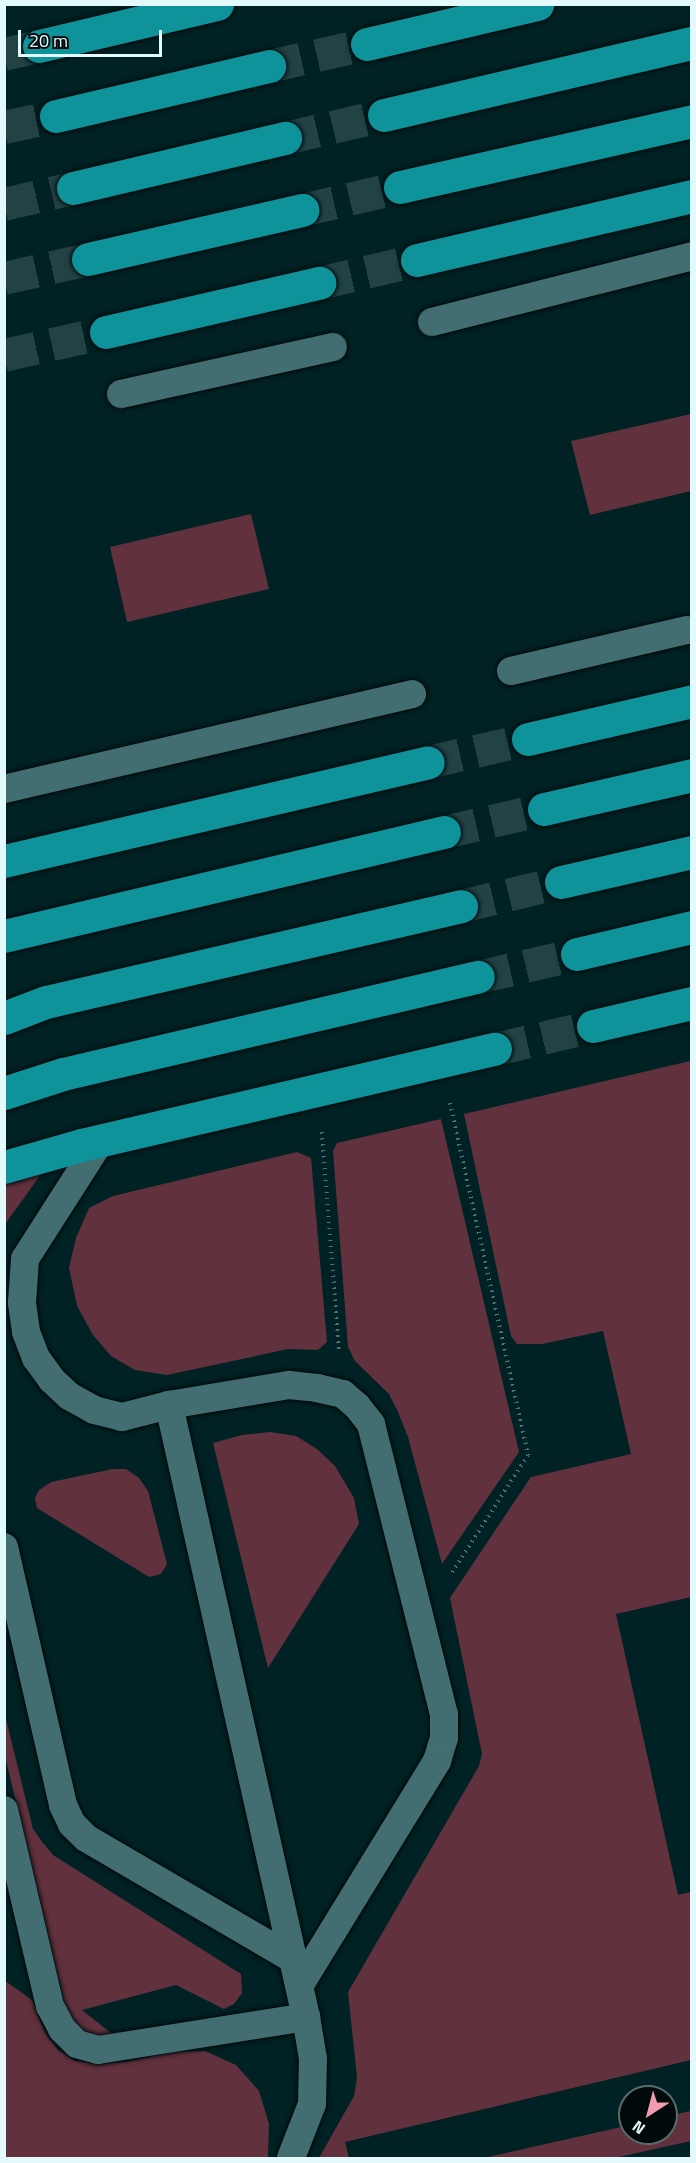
<!DOCTYPE html>
<html>
<head>
<meta charset="utf-8">
<style>
	body { margin:0 }
	#map { position:relative; width:696px; height:2163px; overflow:hidden; background:#002224; font-family:"Titillium Web",sans-serif }
	div>[style] { position:absolute }
	.green>* { inset:0; background:#61313d }
	.trunk-tunnel>* { height:33px; margin-top:-16.5px; transform-origin:0; background:repeating-linear-gradient(90deg,#224244 0 33px,transparent 0 49px) }
	.path>* { height:4px; margin-top:-2px; transform-origin:0; background:repeating-linear-gradient(90deg,#527072 0 1.5px,transparent 0 6px) }
	.roads { filter:drop-shadow(0 0 2px #000a0c) drop-shadow(0 0 2px #000a0c) }
	.service>* { height:28px; margin:-14px; padding:0 14px; transform-origin:14px; border-radius:14px; background:#436e71 }
	.trunk>* { height:33px; margin:-16.5px; padding:0 16.5px; transform-origin:16.5px; border-radius:16.5px; background:#0e939a }
	span { translate:-50% -50%; white-space:nowrap; text-align:center; line-height:1.15; -webkit-text-stroke:5px #000a0b; paint-order:stroke }
	.frame { position:absolute; inset:0; border:6px solid #e3fafc; pointer-events:none }
	.north { position:absolute; left:618px; top:2085px; width:60px; height:60px; box-sizing:border-box; background:#000a0b; border:2px solid #5b6a6b; border-radius:50%; rotate:216deg; font-size:16px; font-weight:700; line-height:24px; text-align:center; color:#e3fafc }
	.north::after { content:''; display:block; margin:auto; width:21px; height:27px; background:#f29aae; clip-path:polygon(50% 0,100% 100%,50% 72%,0 100%) }
	.scale { position:absolute; left:18px; top:30px; width:144px; height:27px; box-sizing:border-box; border:3px solid #e3fafc; border-top:0; padding-left:8px; font-size:18px; line-height:21px; white-space:nowrap; color:#e3fafc; -webkit-text-stroke:4px #000a0b; paint-order:stroke }
</style>
</head>
<body>
<div id="map">
	<div class="green">
		<i style="clip-path:polygon(691px 414px,691px 491px,590px 515px,571px 441px)"></i>
		<i style="clip-path:polygon(251px 514px,269px 589px,127px 622px,110px 547px)"></i>
		<i style="clip-path:polygon(690px 1061px,691px 1597px,616px 1614px,678px 1895px,691px 1892px,691px 2060px,345px 2142px,349px 2158px,319px 2158px,354px 2096px,357px 2077px,348px 1992px,479px 1766px,482px 1754px,450px 1598px,531px 1477px,631px 1454px,603px 1331px,542px 1344px,517px 1344px,511px 1336px,464px 1114px)"></i>
		<i style="clip-path:polygon(441px 1119px,519px 1452px,442px 1564px,408px 1437px,398px 1412px,389px 1394px,355px 1361px,348px 1347px,333px 1151px,337px 1143px)"></i>
		<i style="clip-path:polygon(297px 1152px,311px 1158px,327px 1342px,318px 1350px,288px 1349px,167px 1375px,135px 1370px,111px 1356px,93px 1335px,77px 1306px,69px 1268px,76px 1238px,89px 1208px,113px 1196px)"></i>
		<i style="clip-path:polygon(41px 1174px,24px 1198px,5px 1224px,5px 1184px,26px 1176px)"></i>
		<i style="clip-path:polygon(270px 1432px,296px 1436px,317px 1449px,335px 1466px,354px 1498px,359px 1524px,268px 1668px,213px 1443px,242px 1435px)"></i>
		<i style="clip-path:polygon(113px 1469px,126px 1469px,139px 1478px,148px 1491px,167px 1564px,161px 1574px,149px 1577px,37px 1508px,35px 1498px,39px 1490px,51px 1482px)"></i>
		<i style="clip-path:polygon(4px 1711px,33px 1829px,43px 1843px,53px 1855px,241px 1974px,242px 1993px,234px 2004px,224px 2009px,176px 1985px,82px 2010px,116px 2037px,92px 2035px,79px 2029px,67px 2014px,60px 1986px,5px 1756px)"></i>
		<i style="clip-path:polygon(4px 1980px,32px 2000px,45px 2033px,58px 2050px,75px 2061px,97px 2064px,126px 2062px,175px 2052px,205px 2051px,236px 2065px,259px 2091px,269px 2124px,268px 2158px,5px 2158px)"></i>
		<i style="clip-path:polygon(691px 2111px,691px 2141px,614px 2158px,484px 2158px,630px 2125px,630px 2133px,666px 2133px,666px 2116px)"></i>
	</div>
	<div class="trunk-tunnel">
		<i style="left:4px;top:54px;width:36px;rotate:-13deg"></i>
		<i style="left:269px;top:66px;width:100px;rotate:-12.7deg"></i>
		<i style="left:4px;top:127px;width:53px;rotate:-11.9deg"></i>
		<i style="left:285px;top:138px;width:102px;rotate:-13.1deg"></i>
		<i style="left:4px;top:204px;width:71px;rotate:-13.1deg"></i>
		<i style="left:302px;top:210px;width:101px;rotate:-13.2deg"></i>
		<i style="left:4px;top:278px;width:86px;rotate:-12.7deg"></i>
		<i style="left:319px;top:283px;width:101px;rotate:-13.2deg"></i>
		<i style="left:4px;top:355px;width:105px;rotate:-12.7deg"></i>
		<i style="left:428px;top:762px;width:103px;rotate:-13deg"></i>
		<i style="left:444px;top:832px;width:103px;rotate:-13deg"></i>
		<i style="left:461px;top:906px;width:103px;rotate:-13.5deg"></i>
		<i style="left:478px;top:977px;width:102px;rotate:-13.1deg"></i>
		<i style="left:495px;top:1049px;width:101px;rotate:-13.2deg"></i>
	</div>
	<div class="path">
		<i style="left:450px;top:1103px;width:361px;rotate:77.5deg"></i>
		<i style="left:528px;top:1455px;width:142px;rotate:122.9deg"></i>
		<i style="left:322px;top:1132px;width:221px;rotate:85.6deg"></i>
	</div>
	<div class="roads">
		<div class="service">
			<i style="left:432px;top:322px;width:268px;rotate:-14.2deg"></i>
			<i style="left:121px;top:394px;width:217px;rotate:-12.5deg"></i>
			<i style="left:511px;top:671px;width:181px;rotate:-13.1deg"></i>
			<i style="left:4px;top:789px;width:419px;rotate:-13.1deg"></i>
			<i style="left:101px;top:1140px;width:141px;rotate:122.6deg"></i>
			<i style="left:25px;top:1259px;width:44px;rotate:93.9deg"></i>
			<i style="left:22px;top:1303px;width:29px;rotate:82deg"></i>
			<i style="left:26px;top:1332px;width:28px;rotate:69deg"></i>
			<i style="left:36px;top:1358px;width:27px;rotate:54deg"></i>
			<i style="left:52px;top:1380px;width:23px;rotate:43deg"></i>
			<i style="left:69px;top:1396px;width:29px;rotate:29deg"></i>
			<i style="left:94px;top:1410px;width:29px;rotate:14deg"></i>
			<i style="left:122px;top:1417px;width:49px;rotate:-14.3deg"></i>
			<i style="left:169px;top:1405px;width:627px;rotate:77.38deg"></i>
			<i style="left:306px;top:2017px;width:43px;rotate:80.5deg"></i>
			<i style="left:313px;top:2059px;width:45px;rotate:91.3deg"></i>
			<i style="left:312px;top:2104px;width:58px;rotate:111.3deg"></i>
			<i style="left:169px;top:1405px;width:122px;rotate:-9.5deg"></i>
			<i style="left:289px;top:1385px;width:28px;rotate:6deg"></i>
			<i style="left:317px;top:1388px;width:27px;rotate:13deg"></i>
			<i style="left:343px;top:1394px;width:18px;rotate:41deg"></i>
			<i style="left:357px;top:1406px;width:23px;rotate:52deg"></i>
			<i style="left:371px;top:1424px;width:300px;rotate:75.9deg"></i>
			<i style="left:444px;top:1715px;width:23px;rotate:90deg"></i>
			<i style="left:444px;top:1738px;width:24px;rotate:107deg"></i>
			<i style="left:437px;top:1761px;width:263px;rotate:121.5deg"></i>
			<i style="left:4px;top:1547px;width:265px;rotate:77.1deg"></i>
			<i style="left:63px;top:1805px;width:21px;rotate:65deg"></i>
			<i style="left:72px;top:1824px;width:20px;rotate:45deg"></i>
			<i style="left:86px;top:1838px;width:240px;rotate:30.3deg"></i>
			<i style="left:4px;top:1810px;width:201px;rotate:76.8deg"></i>
			<i style="left:50px;top:2006px;width:26px;rotate:62deg"></i>
			<i style="left:62px;top:2029px;width:21px;rotate:45deg"></i>
			<i style="left:77px;top:2044px;width:22px;rotate:16deg"></i>
			<i style="left:98px;top:2050px;width:211px;rotate:-9deg"></i>
		</div>
		<div class="trunk">
			<i style="left:367px;top:44px;width:175px;rotate:-13.2deg"></i>
			<i style="left:39px;top:46px;width:183px;rotate:-13.3deg"></i>
			<i style="left:384px;top:115px;width:316px;rotate:-13.2deg"></i>
			<i style="left:56px;top:116px;width:219px;rotate:-13.2deg"></i>
			<i style="left:400px;top:187px;width:299px;rotate:-12.7deg"></i>
			<i style="left:73px;top:188px;width:218px;rotate:-13.3deg"></i>
			<i style="left:88px;top:259px;width:220px;rotate:-12.9deg"></i>
			<i style="left:417px;top:260px;width:282px;rotate:-13.1deg"></i>
			<i style="left:106px;top:332px;width:219px;rotate:-13deg"></i>
			<i style="left:528px;top:739px;width:168px;rotate:-13deg"></i>
			<i style="left:544px;top:809px;width:152px;rotate:-12.9deg"></i>
			<i style="left:4px;top:861px;width:435px;rotate:-13.1deg"></i>
			<i style="left:561px;top:882px;width:134px;rotate:-12.9deg"></i>
			<i style="left:4px;top:936px;width:452px;rotate:-13.3deg"></i>
			<i style="left:577px;top:954px;width:118px;rotate:-13.2deg"></i>
			<i style="left:4px;top:1018px;width:45px;rotate:-20.9deg"></i>
			<i style="left:46px;top:1002px;width:426px;rotate:-13deg"></i>
			<i style="left:593px;top:1026px;width:102px;rotate:-13.1deg"></i>
			<i style="left:4px;top:1093px;width:62px;rotate:-17.9deg"></i>
			<i style="left:63px;top:1074px;width:426px;rotate:-13.2deg"></i>
			<i style="left:4px;top:1167px;width:80px;rotate:-15.9deg"></i>
			<i style="left:81px;top:1145px;width:425px;rotate:-13.1deg"></i>
		</div>
	</div>
	<div class="frame"></div>
	<div class="north">N</div>
	<div class="scale">20 m</div>
</div>
</body>
</html>
